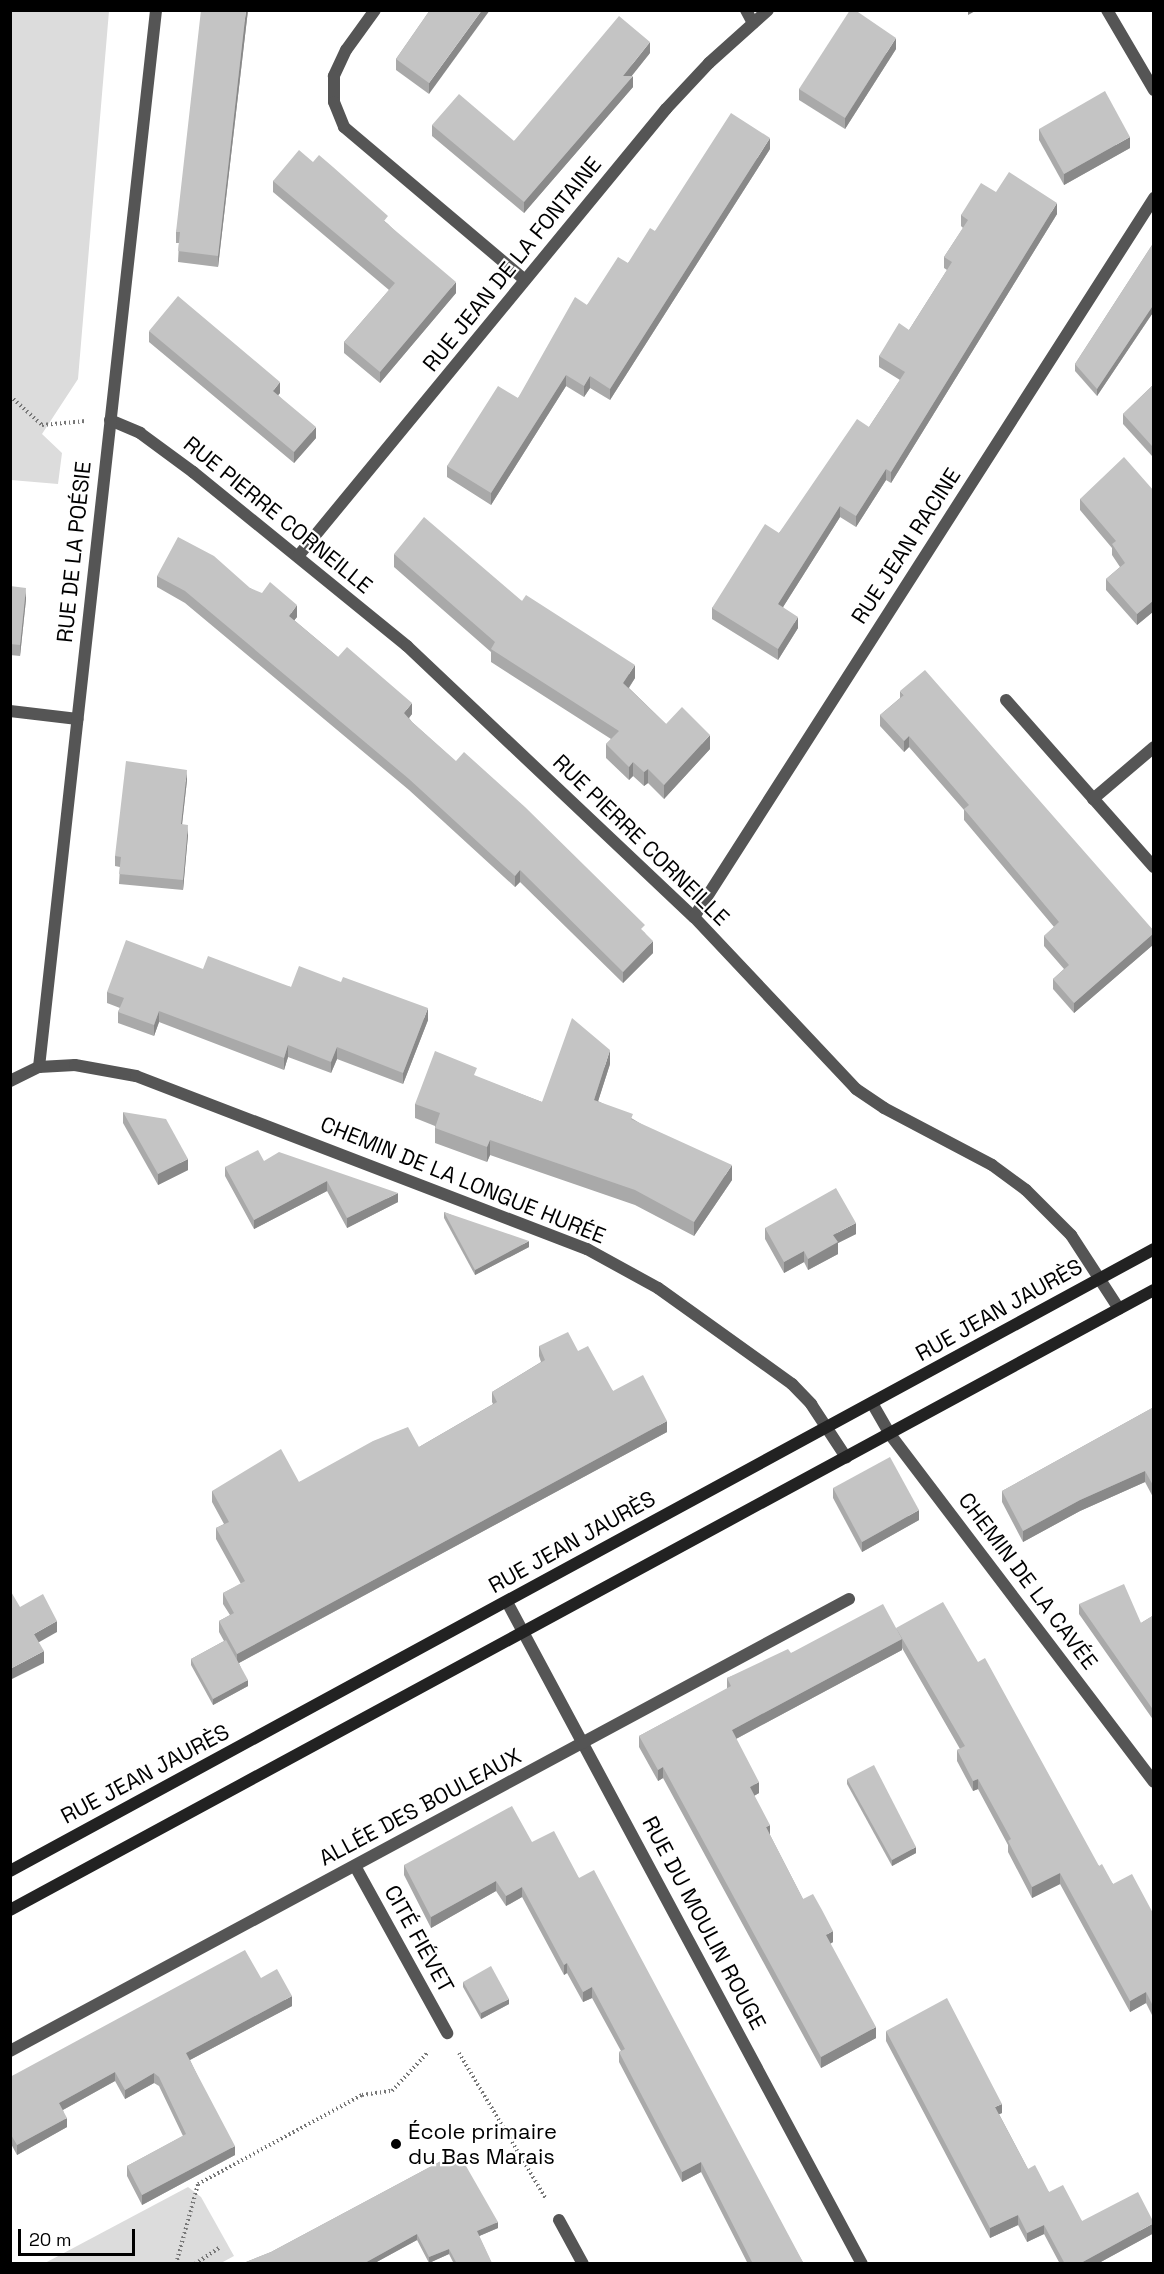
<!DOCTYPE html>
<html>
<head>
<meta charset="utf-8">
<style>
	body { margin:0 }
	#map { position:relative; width:1164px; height:2274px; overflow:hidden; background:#fff; font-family:"Space Grotesk",sans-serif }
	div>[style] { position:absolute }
	.green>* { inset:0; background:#dcdcdc }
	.path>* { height:4px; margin-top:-2px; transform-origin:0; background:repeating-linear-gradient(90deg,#777 0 1.5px,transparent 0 4.5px) }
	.street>* { height:12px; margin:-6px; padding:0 6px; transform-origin:6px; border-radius:6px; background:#555 }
	.secondary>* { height:12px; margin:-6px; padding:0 6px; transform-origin:6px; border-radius:6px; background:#222 }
	.wall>* { inset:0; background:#a9a9a9 }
	.shaded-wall>* { inset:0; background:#898989 }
	.building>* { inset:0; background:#c4c4c4 }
	.dots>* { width:16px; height:16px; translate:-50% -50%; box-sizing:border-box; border:3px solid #fff; border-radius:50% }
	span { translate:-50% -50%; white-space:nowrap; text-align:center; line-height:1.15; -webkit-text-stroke:4.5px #fff; paint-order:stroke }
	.street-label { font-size:22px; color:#000 }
	.poi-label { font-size:22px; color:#000 }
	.left { translate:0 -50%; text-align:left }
	.frame { position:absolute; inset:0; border:12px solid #000; pointer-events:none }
	.scale { position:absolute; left:18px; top:2229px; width:117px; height:27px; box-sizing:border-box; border:3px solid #000; border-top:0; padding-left:8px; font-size:18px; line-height:21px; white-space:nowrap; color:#000; -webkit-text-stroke:4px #fff; paint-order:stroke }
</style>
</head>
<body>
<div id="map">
	<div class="green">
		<i style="clip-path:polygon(10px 11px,109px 11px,78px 379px,42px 434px,62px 453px,58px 484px,11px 480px)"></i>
		<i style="clip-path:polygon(188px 2187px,201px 2197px,234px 2256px,221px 2263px,45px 2263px)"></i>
	</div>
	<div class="path">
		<i style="left:10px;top:396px;width:43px;rotate:42.2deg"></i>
		<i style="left:42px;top:425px;width:44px;rotate:-5.2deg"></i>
		<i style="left:459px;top:2053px;width:170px;rotate:59.2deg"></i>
		<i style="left:176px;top:2264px;width:83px;rotate:-74.6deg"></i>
		<i style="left:198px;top:2184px;width:187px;rotate:-28.5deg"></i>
		<i style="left:362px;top:2095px;width:30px;rotate:-8deg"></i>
		<i style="left:392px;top:2091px;width:54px;rotate:-47.2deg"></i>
		<i style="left:195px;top:2264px;width:29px;rotate:-34deg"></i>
	</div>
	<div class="street">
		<i style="left:375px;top:10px;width:49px;rotate:125.9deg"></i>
		<i style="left:346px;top:50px;width:29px;rotate:115deg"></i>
		<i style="left:334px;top:76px;width:26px;rotate:90deg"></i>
		<i style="left:334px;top:102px;width:27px;rotate:68deg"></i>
		<i style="left:344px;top:127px;width:237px;rotate:40.2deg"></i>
		<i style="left:746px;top:10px;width:15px;rotate:62deg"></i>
		<i style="left:1107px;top:10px;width:93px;rotate:59.6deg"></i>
		<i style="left:110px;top:420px;width:33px;rotate:23deg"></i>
		<i style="left:140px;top:433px;width:66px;rotate:36.3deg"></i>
		<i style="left:193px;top:472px;width:276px;rotate:39.1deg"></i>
		<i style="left:407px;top:646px;width:395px;rotate:43.4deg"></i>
		<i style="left:694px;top:917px;width:236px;rotate:46.7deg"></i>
		<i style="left:856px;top:1089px;width:34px;rotate:34deg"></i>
		<i style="left:884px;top:1108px;width:122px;rotate:27.8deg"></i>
		<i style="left:992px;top:1165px;width:42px;rotate:36.3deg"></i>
		<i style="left:1026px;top:1190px;width:64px;rotate:45deg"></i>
		<i style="left:1071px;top:1235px;width:88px;rotate:57deg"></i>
		<i style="left:299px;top:555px;width:578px;rotate:-50.55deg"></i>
		<i style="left:666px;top:109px;width:63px;rotate:-46.9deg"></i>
		<i style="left:709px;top:63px;width:79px;rotate:-41.9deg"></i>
		<i style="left:1006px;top:700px;width:223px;rotate:48.5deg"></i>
		<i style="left:10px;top:711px;width:68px;rotate:6.7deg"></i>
		<i style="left:1093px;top:799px;width:80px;rotate:-40.4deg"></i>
		<i style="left:694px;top:917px;width:854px;rotate:-57.39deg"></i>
		<i style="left:39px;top:1067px;width:1063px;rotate:-83.68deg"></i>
		<i style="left:10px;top:1081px;width:32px;rotate:-26deg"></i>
		<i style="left:39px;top:1067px;width:36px;rotate:-3deg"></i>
		<i style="left:75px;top:1065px;width:62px;rotate:10.2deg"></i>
		<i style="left:136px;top:1076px;width:483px;rotate:21deg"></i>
		<i style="left:587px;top:1249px;width:81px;rotate:28.8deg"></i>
		<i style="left:658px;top:1288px;width:165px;rotate:35.6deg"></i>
		<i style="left:792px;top:1384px;width:28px;rotate:46deg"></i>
		<i style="left:811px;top:1404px;width:64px;rotate:56.6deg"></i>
		<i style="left:872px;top:1403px;width:34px;rotate:60deg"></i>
		<i style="left:889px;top:1433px;width:438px;rotate:52.8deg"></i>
		<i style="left:507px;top:1602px;width:751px;rotate:61.8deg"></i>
		<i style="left:355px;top:1866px;width:191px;rotate:61.1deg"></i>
		<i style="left:10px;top:2051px;width:953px;rotate:-28.31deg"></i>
		<i style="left:559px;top:2220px;width:50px;rotate:61.4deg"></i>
	</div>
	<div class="secondary">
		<i style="left:10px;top:1871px;width:1302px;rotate:-28.53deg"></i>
		<i style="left:10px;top:1910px;width:1301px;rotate:-28.46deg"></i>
	</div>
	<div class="wall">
		<i style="clip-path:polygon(248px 10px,218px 267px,178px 262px,179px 243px,176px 243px,176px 232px)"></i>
		<i style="clip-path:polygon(430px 10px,429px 94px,396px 70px,396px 59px)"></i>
		<i style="clip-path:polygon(896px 49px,845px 129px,799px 100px,799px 89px)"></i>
		<i style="clip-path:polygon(650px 53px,631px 76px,633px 87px,524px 213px,432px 136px,432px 125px,514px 141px)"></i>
		<i style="clip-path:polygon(1039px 129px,1130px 148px,1064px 185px,1039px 140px)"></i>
		<i style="clip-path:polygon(770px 149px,610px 400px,590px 388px,584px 397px,566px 386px,491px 505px,447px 477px,447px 466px,518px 398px,587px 305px,628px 263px,655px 231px)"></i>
		<i style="clip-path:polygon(313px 162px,388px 224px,456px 293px,380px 383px,344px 353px,344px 342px,389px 290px,273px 192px,273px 181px)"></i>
		<i style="clip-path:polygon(996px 192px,1057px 214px,891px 483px,886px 480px,856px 527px,840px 517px,783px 607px,798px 628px,778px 660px,712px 619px,712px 608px,779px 533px,869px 427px,900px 380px,879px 367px,879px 356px,909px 330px,947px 270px,944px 268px,944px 257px,963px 228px,961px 226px,961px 215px)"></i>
		<i style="clip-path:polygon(1154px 242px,1154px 311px,1097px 396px,1075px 371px,1075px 364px)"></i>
		<i style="clip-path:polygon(149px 331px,280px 393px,278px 395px,316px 438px,294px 463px,149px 342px)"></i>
		<i style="clip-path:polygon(1153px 385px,1154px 455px,1152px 456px,1123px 424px,1123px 414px)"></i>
		<i style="clip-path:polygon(1154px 491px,1154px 611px,1137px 625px,1106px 590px,1106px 579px,1120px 567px,1112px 555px,1112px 548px,1080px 510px,1080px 499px)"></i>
		<i style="clip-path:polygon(394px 554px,522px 601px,635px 678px,629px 688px,666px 724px,710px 749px,664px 799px,648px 783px,644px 786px,633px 776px,629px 780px,606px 758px,606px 744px,611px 739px,491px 662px,491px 652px,394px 567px)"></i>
		<i style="clip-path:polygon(157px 576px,250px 588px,297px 617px,294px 620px,338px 657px,412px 714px,409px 718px,412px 722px,645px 933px,653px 953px,623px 983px,520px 882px,515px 887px,409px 790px,185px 603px,157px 587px)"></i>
		<i style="clip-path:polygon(10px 586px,26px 599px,20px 656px,10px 655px)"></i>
		<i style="clip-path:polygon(900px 691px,1154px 931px,1154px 944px,1074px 1013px,1053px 989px,1053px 979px,1064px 969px,1044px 946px,1044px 936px,1054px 927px,964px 820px,964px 810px,909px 747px,904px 752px,880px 726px,880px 715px,900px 698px)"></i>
		<i style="clip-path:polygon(187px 780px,182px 824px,188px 835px,183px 890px,119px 884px,120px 867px,115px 866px,115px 856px)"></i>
		<i style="clip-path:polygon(203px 969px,291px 987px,428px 1020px,403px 1084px,337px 1059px,331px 1073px,288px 1057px,284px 1070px,159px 1022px,154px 1036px,118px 1023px,118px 1012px,120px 1008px,107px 1003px,107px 992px)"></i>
		<i style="clip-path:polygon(610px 1064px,598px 1101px,633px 1119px,732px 1180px,694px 1236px,635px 1205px,490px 1155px,487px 1162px,435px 1143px,435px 1126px,415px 1118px,415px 1104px,477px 1077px,542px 1102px)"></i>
		<i style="clip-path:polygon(123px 1112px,188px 1170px,158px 1185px,123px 1123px)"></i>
		<i style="clip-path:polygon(264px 1161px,398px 1202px,347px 1228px,327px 1191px,254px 1229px,225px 1176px,225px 1167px)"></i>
		<i style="clip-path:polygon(444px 1212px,529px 1247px,475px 1275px,444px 1218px)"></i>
		<i style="clip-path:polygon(765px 1228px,856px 1234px,838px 1243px,838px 1254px,808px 1270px,804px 1262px,784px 1273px,765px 1239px)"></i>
		<i style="clip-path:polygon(539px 1346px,578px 1351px,613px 1391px,667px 1432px,239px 1663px,248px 1686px,213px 1705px,191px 1665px,191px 1659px,224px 1641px,219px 1632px,219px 1621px,230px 1615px,223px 1604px,223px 1593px,241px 1584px,216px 1539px,216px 1528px,224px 1524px,212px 1502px,212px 1491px,299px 1482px,419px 1447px,493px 1404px,492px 1402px,492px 1392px,541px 1362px,539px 1356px)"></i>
		<i style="clip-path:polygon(1154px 1407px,1154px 1499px,1145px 1482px,1080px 1511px,1023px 1542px,1002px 1502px,1002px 1491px)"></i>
		<i style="clip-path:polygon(833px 1488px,919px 1520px,862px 1552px,833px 1498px)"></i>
		<i style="clip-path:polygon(1079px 1604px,1141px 1623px,1154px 1615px,1154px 1721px,1079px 1614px)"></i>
		<i style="clip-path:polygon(896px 1628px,1099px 1866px,1113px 1884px,1154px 1915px,1154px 2019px,1146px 2003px,1130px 2012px,1060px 1884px,1032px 1898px,1008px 1852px,1008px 1845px,978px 1789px,973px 1791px,957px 1761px,957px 1750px,960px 1749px,902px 1648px,902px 1650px,736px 1739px,759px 1793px,754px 1796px,770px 1835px,803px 1899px,833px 1942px,830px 1944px,876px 2038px,821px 2068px,663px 1778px,658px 1781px,639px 1747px,639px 1736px,727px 1689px,727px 1678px,791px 1653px)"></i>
		<i style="clip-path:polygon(847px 1779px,916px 1853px,892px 1866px,847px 1784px)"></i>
		<i style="clip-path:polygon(532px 1842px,579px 1878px,804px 2264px,748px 2264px,701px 2172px,682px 2182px,619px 2062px,619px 2052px,621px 2051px,592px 1998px,583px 2002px,567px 1973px,564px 1975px,522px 1897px,506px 1906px,496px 1891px,431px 1928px,404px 1875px,404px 1865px)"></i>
		<i style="clip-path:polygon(261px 1978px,292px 2006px,190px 2060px,235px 2155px,142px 2205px,127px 2176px,127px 2166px,183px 2136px,159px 2086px,154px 2083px,125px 2099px,115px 2081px,63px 2110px,67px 2127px,17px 2155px,10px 2142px,10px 2077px)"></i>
		<i style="clip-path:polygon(463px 1982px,509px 2004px,481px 2019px,463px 1987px)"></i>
		<i style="clip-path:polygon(886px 2031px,1002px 2113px,999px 2114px,1028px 2169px,1049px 2192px,1082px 2221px,1154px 2233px,1097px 2264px,1060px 2264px,1044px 2234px,1027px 2242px,1018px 2225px,990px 2238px,886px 2041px)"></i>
		<i style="clip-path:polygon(458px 2152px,498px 2228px,479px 2236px,492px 2264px,454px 2264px,449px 2254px,429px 2263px,417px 2240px,373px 2264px,241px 2264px,271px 2252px)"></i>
	</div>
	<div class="shaded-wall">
		<i style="clip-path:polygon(246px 10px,248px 10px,218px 267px,218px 256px)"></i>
		<i style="clip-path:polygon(482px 10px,490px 10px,429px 94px,429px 83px)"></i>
		<i style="clip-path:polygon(968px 10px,977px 10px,968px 15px)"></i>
		<i style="clip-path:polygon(896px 38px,896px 49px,845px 129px,845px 118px)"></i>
		<i style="clip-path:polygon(650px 42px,650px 53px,623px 87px,623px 76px)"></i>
		<i style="clip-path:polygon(633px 76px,633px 87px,524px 213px,524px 202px)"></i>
		<i style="clip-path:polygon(1130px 137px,1130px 148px,1064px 185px,1064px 174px)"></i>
		<i style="clip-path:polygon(770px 138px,770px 149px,610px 400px,610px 389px)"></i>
		<i style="clip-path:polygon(1057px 203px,1057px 214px,891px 483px,891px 472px)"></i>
		<i style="clip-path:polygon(456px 282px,456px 293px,380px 383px,380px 372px)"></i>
		<i style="clip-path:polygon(1154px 304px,1154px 311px,1097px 396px,1097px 389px)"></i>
		<i style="clip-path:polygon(566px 375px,566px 386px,491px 505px,491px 493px)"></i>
		<i style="clip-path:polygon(590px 376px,590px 388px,584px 397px,584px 386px)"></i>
		<i style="clip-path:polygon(280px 382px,280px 393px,273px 401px,273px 391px)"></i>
		<i style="clip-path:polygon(316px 427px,316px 438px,294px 463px,294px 452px)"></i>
		<i style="clip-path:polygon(1154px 445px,1154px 455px,1152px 456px,1152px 446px)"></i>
		<i style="clip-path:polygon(886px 469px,886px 480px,856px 527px,856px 516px)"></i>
		<i style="clip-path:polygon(840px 506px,840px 517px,778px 615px,778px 604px)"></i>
		<i style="clip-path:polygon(26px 588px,26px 599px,20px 656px,20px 645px)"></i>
		<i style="clip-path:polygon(1154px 600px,1154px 611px,1137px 625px,1137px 614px)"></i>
		<i style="clip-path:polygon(297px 605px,297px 617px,289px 627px,289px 616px)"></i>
		<i style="clip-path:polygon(798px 617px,798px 628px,778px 660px,778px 649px)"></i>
		<i style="clip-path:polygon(635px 665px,635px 678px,623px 696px,623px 683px)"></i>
		<i style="clip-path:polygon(412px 703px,412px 714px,404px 724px,404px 713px)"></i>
		<i style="clip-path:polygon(710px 735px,710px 749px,664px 799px,664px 785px)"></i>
		<i style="clip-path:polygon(909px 736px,909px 747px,904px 752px,904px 741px)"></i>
		<i style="clip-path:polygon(633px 762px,633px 776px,629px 780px,629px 767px)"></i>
		<i style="clip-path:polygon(648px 769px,648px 783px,644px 786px,644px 772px)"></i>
		<i style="clip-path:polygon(187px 770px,187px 780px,181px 834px,181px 824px)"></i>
		<i style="clip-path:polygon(188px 825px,188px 835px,183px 890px,183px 880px)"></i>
		<i style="clip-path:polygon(520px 870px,520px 882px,515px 887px,515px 876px)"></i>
		<i style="clip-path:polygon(1154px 933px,1154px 944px,1074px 1013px,1074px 1003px)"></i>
		<i style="clip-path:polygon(653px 941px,653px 953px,623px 983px,623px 972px)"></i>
		<i style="clip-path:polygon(428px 1008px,428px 1020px,403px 1084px,403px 1073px)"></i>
		<i style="clip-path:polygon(159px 1011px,159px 1022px,154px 1036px,154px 1025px)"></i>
		<i style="clip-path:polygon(288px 1045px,288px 1057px,284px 1070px,284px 1058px)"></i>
		<i style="clip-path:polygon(337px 1047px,337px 1059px,331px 1073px,331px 1062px)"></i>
		<i style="clip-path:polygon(610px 1050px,610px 1064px,594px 1114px,594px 1100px)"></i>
		<i style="clip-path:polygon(490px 1140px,490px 1155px,487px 1162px,487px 1147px)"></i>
		<i style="clip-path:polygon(188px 1159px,188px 1170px,158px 1185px,158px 1174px)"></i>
		<i style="clip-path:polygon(732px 1165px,732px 1180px,694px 1236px,694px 1222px)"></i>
		<i style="clip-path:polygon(327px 1181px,327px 1191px,254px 1229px,254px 1220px)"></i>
		<i style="clip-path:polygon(398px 1193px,398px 1202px,347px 1228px,347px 1218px)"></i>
		<i style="clip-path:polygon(856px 1223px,856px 1234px,838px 1243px,838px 1254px,808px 1270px,808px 1259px,833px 1235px)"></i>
		<i style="clip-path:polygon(529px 1241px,529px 1247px,475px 1275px,475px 1270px)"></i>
		<i style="clip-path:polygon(804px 1251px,804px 1262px,784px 1273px,784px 1262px)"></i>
		<i style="clip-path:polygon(667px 1421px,667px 1432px,237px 1664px,237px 1654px)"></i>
		<i style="clip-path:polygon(1145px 1471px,1145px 1482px,1080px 1511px,1023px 1542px,1023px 1531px,1080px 1500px)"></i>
		<i style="clip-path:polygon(919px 1510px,919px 1520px,862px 1552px,862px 1542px)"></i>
		<i style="clip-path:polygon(57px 1621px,57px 1632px,34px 1645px,34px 1634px)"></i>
		<i style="clip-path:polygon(902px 1639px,902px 1650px,732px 1741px,732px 1730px)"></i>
		<i style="clip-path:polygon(44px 1651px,44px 1663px,10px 1680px,10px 1669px)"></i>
		<i style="clip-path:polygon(248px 1680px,248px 1686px,213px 1705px,213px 1699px)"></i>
		<i style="clip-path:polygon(663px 1767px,663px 1778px,658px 1781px,658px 1770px)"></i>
		<i style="clip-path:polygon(978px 1779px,978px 1789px,973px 1791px,973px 1781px)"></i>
		<i style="clip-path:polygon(759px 1782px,759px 1793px,750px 1798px,750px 1787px)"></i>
		<i style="clip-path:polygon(770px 1825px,770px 1836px,766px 1827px)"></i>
		<i style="clip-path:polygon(916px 1847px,916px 1853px,892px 1866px,892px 1860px)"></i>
		<i style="clip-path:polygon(1060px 1873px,1060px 1884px,1032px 1898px,1032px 1887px)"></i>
		<i style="clip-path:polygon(496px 1881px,496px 1891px,431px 1928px,431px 1917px)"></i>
		<i style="clip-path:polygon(522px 1887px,522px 1897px,506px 1906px,506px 1896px)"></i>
		<i style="clip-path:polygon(833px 1931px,833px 1942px,826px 1946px,826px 1935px)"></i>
		<i style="clip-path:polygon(567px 1963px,567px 1973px,564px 1975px,564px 1965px)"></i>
		<i style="clip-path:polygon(592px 1987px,592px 1998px,583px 2002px,583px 1992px)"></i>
		<i style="clip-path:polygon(1146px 1992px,1146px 2003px,1130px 2012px,1130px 2001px)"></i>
		<i style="clip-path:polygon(292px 1996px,292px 2006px,186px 2062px,186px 2053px)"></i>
		<i style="clip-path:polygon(509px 1999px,509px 2004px,481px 2019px,481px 2013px)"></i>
		<i style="clip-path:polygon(876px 2027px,876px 2038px,821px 2068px,821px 2057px)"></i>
		<i style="clip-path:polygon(115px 2072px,115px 2081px,59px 2112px,59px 2103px)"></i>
		<i style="clip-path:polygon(154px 2073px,154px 2083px,125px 2099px,125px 2090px)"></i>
		<i style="clip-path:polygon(1002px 2104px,1002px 2113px,995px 2116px,995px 2107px)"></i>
		<i style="clip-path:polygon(67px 2118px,67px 2127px,17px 2155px,17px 2145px)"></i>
		<i style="clip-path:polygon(235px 2146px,235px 2155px,142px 2205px,142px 2195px)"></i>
		<i style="clip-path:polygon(701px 2162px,701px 2172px,682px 2182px,682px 2172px)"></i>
		<i style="clip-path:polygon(1018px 2215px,1018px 2225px,990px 2238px,990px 2228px)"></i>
		<i style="clip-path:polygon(498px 2222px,498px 2228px,477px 2237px,477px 2231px)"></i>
		<i style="clip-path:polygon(1154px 2223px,1154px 2233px,1097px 2264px,1079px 2264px)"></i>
		<i style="clip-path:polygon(1044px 2225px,1044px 2234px,1027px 2242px,1027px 2233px)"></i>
		<i style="clip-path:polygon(417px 2234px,417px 2240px,373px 2264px,363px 2264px)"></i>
		<i style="clip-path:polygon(449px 2249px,449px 2254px,429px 2263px,429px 2257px)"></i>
	</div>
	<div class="building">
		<i style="clip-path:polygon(201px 10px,246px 10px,218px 256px,178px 251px,180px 232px,176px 232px)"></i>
		<i style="clip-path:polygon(430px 10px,482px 10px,429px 83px,396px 59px)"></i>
		<i style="clip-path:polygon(850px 10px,855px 10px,896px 38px,845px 118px,799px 89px)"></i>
		<i style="clip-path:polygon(619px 16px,650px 42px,623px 76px,633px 76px,524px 202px,432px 125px,459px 94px,514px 141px)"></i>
		<i style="clip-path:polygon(1105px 91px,1130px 137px,1064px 174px,1039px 129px)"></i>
		<i style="clip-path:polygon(731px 113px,770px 138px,610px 389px,590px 376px,584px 386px,566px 375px,491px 493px,447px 466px,498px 386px,518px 398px,575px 297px,587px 305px,618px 257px,628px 263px,650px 228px,655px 231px)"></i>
		<i style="clip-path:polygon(299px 150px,313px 162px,319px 155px,333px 167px,388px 216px,384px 221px,456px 282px,380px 372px,344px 342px,395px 283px,273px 181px)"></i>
		<i style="clip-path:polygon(1009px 172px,1057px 203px,891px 472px,886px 469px,856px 516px,840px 506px,778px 604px,798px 617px,778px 649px,712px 608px,765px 524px,779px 533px,857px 419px,869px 427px,905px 372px,879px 356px,899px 323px,909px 330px,952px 262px,944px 257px,968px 220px,961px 215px,981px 183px,996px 192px)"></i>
		<i style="clip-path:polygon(1154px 242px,1154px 304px,1097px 389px,1075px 364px)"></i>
		<i style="clip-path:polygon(178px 296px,280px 382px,273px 391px,316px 427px,294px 452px,149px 331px)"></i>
		<i style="clip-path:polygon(1153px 385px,1154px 445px,1152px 446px,1123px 414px)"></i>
		<i style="clip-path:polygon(1124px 457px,1154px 491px,1154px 600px,1137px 614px,1106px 579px,1125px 563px,1112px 544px,1116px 541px,1080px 499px)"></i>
		<i style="clip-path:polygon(424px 517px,522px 601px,526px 595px,635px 665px,623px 683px,666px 724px,682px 707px,710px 735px,664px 785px,648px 769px,644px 772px,633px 762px,629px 767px,606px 744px,619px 731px,491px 649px,495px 642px,394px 554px)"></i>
		<i style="clip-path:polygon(178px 537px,214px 556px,250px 588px,262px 593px,270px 582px,297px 605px,289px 616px,338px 657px,347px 647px,412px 703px,404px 713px,412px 722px,456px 761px,464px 752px,525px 807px,645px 925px,641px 929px,653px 941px,623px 972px,520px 870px,515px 876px,409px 779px,185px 591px,157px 576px)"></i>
		<i style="clip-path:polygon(10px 586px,26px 588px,20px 645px,10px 644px)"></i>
		<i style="clip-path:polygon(925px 670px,1154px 931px,1154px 933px,1074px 1003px,1053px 979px,1069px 965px,1044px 936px,1059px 922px,964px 809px,969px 805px,909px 736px,904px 741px,880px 715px,904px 695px,900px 691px)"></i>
		<i style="clip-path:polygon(126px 761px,187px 770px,181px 824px,188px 825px,183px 880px,119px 874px,121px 857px,115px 856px)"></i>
		<i style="clip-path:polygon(126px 940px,203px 969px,208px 956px,291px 987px,299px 966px,341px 982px,343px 977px,428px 1008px,403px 1073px,337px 1047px,331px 1062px,288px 1045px,284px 1058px,159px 1011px,154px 1025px,118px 1012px,124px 998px,107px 992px)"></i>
		<i style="clip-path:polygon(572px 1018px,610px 1050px,594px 1100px,633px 1114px,631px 1119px,732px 1165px,694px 1222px,635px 1190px,490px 1140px,487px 1147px,435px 1128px,440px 1113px,415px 1104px,435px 1051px,477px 1068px,474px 1075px,542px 1102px)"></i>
		<i style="clip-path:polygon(123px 1112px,166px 1119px,188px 1159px,158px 1174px)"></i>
		<i style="clip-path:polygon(258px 1150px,264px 1161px,279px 1152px,398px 1193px,347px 1218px,327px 1181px,254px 1220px,225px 1167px)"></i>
		<i style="clip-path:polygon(836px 1188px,856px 1223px,833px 1235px,838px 1242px,808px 1259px,804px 1251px,784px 1262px,765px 1228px)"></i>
		<i style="clip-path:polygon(444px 1212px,529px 1241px,475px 1270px)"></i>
		<i style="clip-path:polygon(568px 1332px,578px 1351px,588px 1346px,613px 1391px,643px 1375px,667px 1421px,237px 1654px,219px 1621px,234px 1613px,223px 1593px,245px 1581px,216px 1528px,229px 1522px,212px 1491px,281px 1449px,299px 1482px,373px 1441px,408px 1427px,419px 1447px,497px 1402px,492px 1392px,545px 1360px,539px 1346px)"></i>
		<i style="clip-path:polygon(1154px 1407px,1154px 1487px,1145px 1471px,1080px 1500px,1023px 1531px,1002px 1491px)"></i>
		<i style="clip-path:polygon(890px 1457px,919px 1510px,862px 1542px,833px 1488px)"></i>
		<i style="clip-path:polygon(1124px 1584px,1141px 1623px,1154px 1615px,1154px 1711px,1079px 1604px)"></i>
		<i style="clip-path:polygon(10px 1590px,20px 1607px,43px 1594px,57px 1621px,34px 1634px,44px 1651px,10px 1669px)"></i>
		<i style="clip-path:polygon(943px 1602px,978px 1662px,985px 1658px,1099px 1866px,1102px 1864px,1113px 1884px,1132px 1874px,1154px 1915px,1154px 2008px,1146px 1992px,1130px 2001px,1060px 1873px,1032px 1887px,1008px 1841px,1011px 1839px,978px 1779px,973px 1781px,957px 1750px,965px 1746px,896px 1628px)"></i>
		<i style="clip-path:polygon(883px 1604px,902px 1639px,732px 1730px,759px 1782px,750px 1787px,770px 1825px,766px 1827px,803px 1899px,813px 1894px,822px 1910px,833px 1931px,826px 1935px,876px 2027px,821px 2057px,663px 1767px,658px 1770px,639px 1736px,731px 1686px,727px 1678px,788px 1649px,791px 1653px)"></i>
		<i style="clip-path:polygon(226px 1640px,248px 1680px,213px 1699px,191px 1659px)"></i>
		<i style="clip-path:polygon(874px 1765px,916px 1847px,892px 1860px,847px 1779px)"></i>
		<i style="clip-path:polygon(512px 1806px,532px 1842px,554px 1831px,579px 1878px,594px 1870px,804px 2264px,753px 2264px,701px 2162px,682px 2172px,619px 2052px,625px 2049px,592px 1987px,583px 1992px,567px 1963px,564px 1965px,522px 1887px,506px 1896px,496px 1881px,431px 1917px,404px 1865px)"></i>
		<i style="clip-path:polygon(245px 1950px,261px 1978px,277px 1969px,292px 1996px,186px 2053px,235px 2146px,142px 2195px,127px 2166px,186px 2134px,159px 2077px,154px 2073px,125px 2090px,115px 2072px,59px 2103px,67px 2118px,17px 2145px,10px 2133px,10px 2077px)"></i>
		<i style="clip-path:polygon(491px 1966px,509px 1999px,481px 2013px,463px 1982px)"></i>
		<i style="clip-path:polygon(947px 1998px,1002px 2104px,995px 2107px,1028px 2169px,1035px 2165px,1049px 2192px,1063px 2185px,1082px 2221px,1138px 2192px,1154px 2223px,1079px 2264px,1065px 2264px,1044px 2225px,1027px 2233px,1018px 2215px,990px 2228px,886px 2031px)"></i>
		<i style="clip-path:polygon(458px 2152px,498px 2222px,477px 2231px,492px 2263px,457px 2264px,449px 2249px,429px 2257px,417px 2234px,363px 2264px,241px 2264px,271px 2252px)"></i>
	</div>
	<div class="dots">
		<i style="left:396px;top:2144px;background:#000"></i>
	</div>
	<div class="street-label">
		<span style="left:512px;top:264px;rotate:-51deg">RUE JEAN DE LA FONTAINE</span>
		<span style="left:278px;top:515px;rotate:39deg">RUE PIERRE CORNEILLE</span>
		<span style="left:906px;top:546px;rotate:-57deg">RUE JEAN RACINE</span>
		<span style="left:74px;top:552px;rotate:-84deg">RUE DE LA POÉSIE</span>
		<span style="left:641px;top:840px;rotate:44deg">RUE PIERRE CORNEILLE</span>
		<span style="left:463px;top:1180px;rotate:22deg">CHEMIN DE LA LONGUE HURÉE</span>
		<span style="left:999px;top:1310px;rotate:-29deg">RUE JEAN JAURÈS</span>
		<span style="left:572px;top:1542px;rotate:-29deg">RUE JEAN JAURÈS</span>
		<span style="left:1028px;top:1581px;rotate:53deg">CHEMIN DE LA CAVÉE</span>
		<span style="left:145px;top:1774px;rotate:-28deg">RUE JEAN JAURÈS</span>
		<span style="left:420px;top:1807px;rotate:-28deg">ALLÉE DES BOULEAUX</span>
		<span style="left:704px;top:1923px;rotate:62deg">RUE DU MOULIN ROUGE</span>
		<span style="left:419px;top:1939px;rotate:61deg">CITÉ FIÉVET</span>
	</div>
	<div class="poi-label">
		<span class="left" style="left:408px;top:2144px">École primaire<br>du Bas Marais</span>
	</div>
	<div class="frame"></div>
	<div class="scale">20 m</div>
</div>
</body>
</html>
